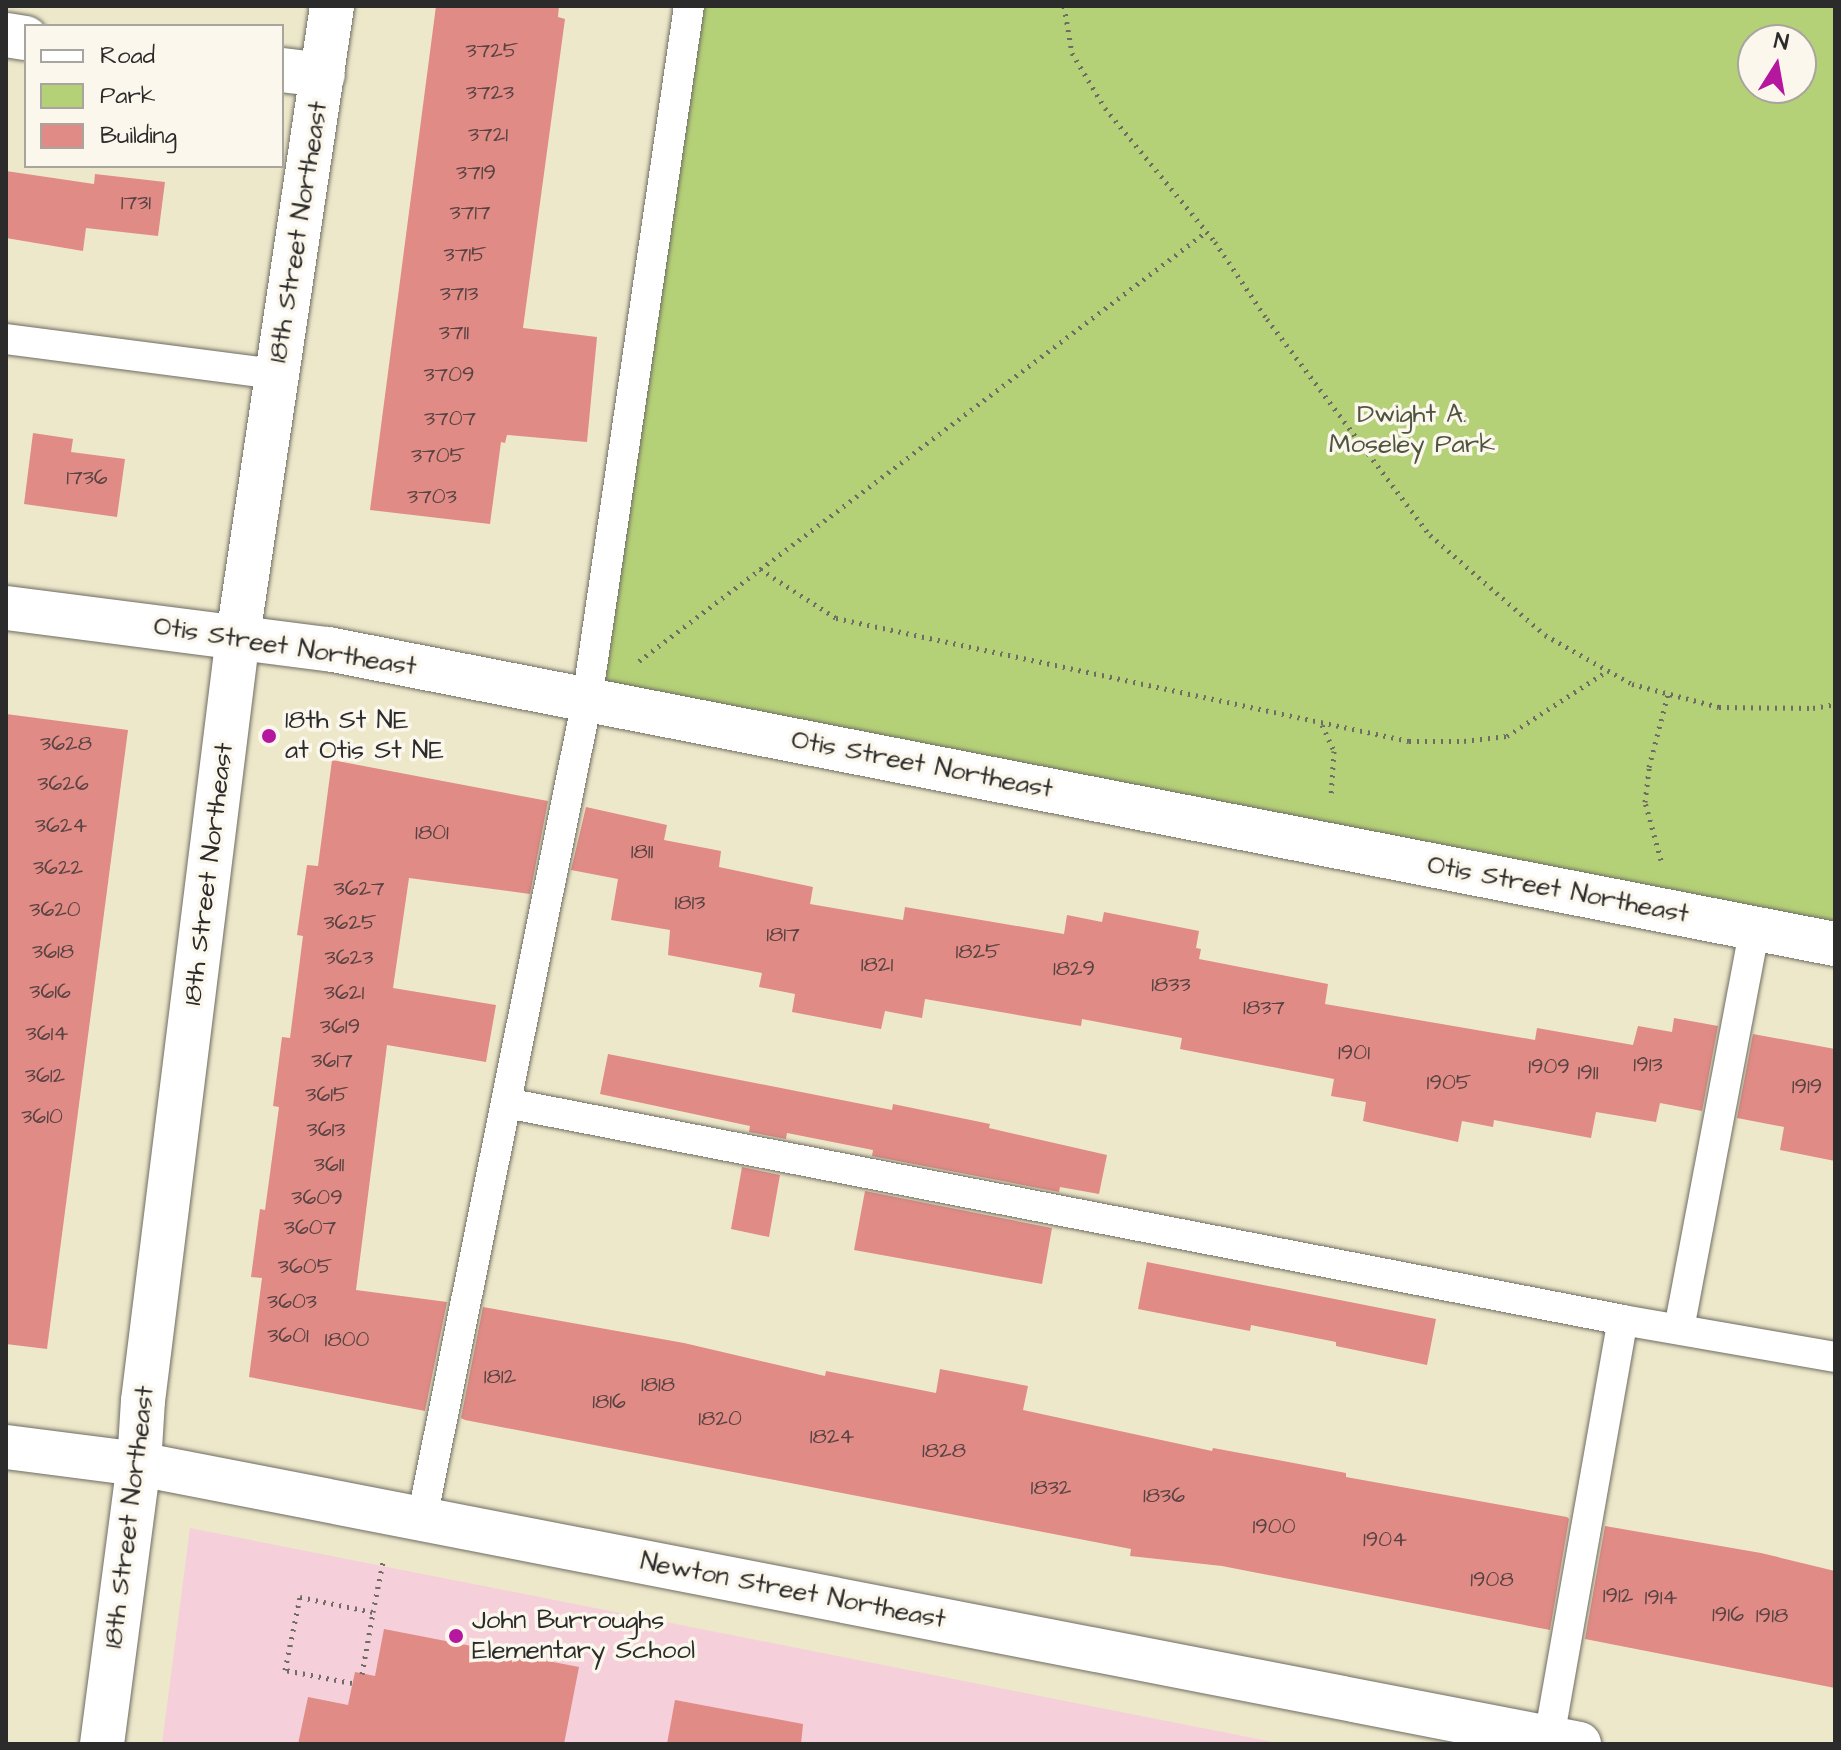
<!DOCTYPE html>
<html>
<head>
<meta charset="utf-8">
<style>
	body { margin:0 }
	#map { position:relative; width:1841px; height:1750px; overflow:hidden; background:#eee8cb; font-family:"Architects Daughter",sans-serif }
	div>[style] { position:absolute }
	.built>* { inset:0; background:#f5cfd9 }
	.green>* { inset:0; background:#b5d177 }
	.building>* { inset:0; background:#e08b86 }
	.path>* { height:5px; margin-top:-2.5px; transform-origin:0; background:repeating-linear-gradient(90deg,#6f6d63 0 2px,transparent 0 8px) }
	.roads { filter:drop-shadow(0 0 2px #6f6d63) drop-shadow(0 0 2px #6f6d63) }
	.lane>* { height:30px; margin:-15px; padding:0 15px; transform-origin:15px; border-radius:15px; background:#fff }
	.street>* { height:44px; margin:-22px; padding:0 22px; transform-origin:22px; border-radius:22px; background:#fff }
	.secondary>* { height:44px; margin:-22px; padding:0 22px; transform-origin:22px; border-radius:22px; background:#fff }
	.dots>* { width:22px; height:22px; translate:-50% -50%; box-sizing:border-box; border:4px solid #fbf7ec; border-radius:50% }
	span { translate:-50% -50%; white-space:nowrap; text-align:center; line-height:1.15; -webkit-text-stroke:7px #fbf7ec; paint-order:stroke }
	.number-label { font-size:22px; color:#584342 }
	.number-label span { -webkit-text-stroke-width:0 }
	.street-label { font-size:26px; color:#2b2b2b }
	.park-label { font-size:26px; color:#4e543e }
	.poi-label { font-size:26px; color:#2b2b2b }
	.left { translate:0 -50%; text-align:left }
	.frame { position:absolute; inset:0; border:8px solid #2b2b2b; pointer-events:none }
	.legend { position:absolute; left:24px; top:24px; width:260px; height:144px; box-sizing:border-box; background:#fbf7ec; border:2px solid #a8a59f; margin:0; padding:10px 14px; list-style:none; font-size:24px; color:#2b2b2b }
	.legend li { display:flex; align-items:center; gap:16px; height:40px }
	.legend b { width:40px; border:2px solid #a8a59f }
	.north { position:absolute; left:1737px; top:24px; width:80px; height:80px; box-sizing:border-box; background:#fbf7ec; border:2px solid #a8a59f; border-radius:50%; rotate:11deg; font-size:22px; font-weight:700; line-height:32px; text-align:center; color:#2b2b2b }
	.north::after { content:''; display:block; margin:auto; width:28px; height:36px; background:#b5179e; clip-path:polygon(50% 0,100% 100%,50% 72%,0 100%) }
</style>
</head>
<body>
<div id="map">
	<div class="built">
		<i style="clip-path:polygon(190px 1528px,1283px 1744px,162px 1744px)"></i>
	</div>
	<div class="green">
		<i style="clip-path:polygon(evenodd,689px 6px,1835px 6px,1835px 944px,587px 700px,689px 6px,1753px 40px,1801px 40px,1801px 88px,1753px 88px,1753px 40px)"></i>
	</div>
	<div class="building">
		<i style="clip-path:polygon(436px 6px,559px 6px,558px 17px,565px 19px,523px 328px,597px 337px,587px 442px,507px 435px,505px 443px,501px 442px,490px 524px,370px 510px)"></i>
		<i style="clip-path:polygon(6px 171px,94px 184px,95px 174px,165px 182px,158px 236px,86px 228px,83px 251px,6px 238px)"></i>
		<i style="clip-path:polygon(33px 433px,73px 439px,71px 452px,125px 459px,117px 517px,24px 504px)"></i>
		<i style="clip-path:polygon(6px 714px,128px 730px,47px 1349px,6px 1344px)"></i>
		<i style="clip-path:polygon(332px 760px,548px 801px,530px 894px,409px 878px,393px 988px,496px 1005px,486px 1062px,387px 1045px,356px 1290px,447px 1302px,425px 1411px,249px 1377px,262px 1278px,251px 1277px,260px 1209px,265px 1210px,279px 1107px,273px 1106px,282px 1037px,290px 1038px,303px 936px,297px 935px,307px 865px,318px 866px)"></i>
		<i style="clip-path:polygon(586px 807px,667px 825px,664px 840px,721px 851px,719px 867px,813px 887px,810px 904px,903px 920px,905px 907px,1064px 934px,1067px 915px,1102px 922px,1104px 912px,1199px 931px,1196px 948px,1201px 949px,1199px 959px,1328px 984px,1325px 1004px,1535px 1040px,1537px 1028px,1633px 1045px,1638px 1026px,1672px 1032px,1674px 1018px,1718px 1026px,1702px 1111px,1660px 1103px,1656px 1122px,1596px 1112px,1591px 1138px,1494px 1120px,1493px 1127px,1462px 1121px,1458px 1142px,1363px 1121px,1366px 1102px,1331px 1096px,1334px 1079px,1180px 1049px,1182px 1038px,1082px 1019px,1081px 1026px,925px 999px,922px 1018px,885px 1011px,881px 1029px,792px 1012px,795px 994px,759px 987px,762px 973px,668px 955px,670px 930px,611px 920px,618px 879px,571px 870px)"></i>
		<i style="clip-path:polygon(1753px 1034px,1835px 1049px,1835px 1161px,1780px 1150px,1784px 1127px,1737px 1118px)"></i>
		<i style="clip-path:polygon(608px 1054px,892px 1110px,893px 1104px,990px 1124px,989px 1128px,1107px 1155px,1099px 1194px,1060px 1187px,1059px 1192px,872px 1156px,873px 1150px,787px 1133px,786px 1139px,749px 1132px,750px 1126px,600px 1094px)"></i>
		<i style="clip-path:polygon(742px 1167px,780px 1175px,769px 1237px,731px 1229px)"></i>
		<i style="clip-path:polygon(865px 1191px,1052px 1228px,1042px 1284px,854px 1250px)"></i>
		<i style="clip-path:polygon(1147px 1262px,1436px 1319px,1427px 1365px,1336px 1346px,1336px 1342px,1251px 1325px,1250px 1331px,1138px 1309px)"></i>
		<i style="clip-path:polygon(483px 1307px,684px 1343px,825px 1376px,826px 1371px,936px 1393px,940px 1369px,1028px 1386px,1023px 1410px,1212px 1451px,1213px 1448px,1267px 1458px,1346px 1473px,1346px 1477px,1567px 1517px,1569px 1519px,1550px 1630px,1222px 1566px,1130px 1556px,1131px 1549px,465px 1420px,461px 1418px)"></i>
		<i style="clip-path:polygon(1605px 1526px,1761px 1553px,1835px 1571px,1835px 1688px,1585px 1639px)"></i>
		<i style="clip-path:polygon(384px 1629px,579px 1667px,564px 1744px,298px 1744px,308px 1697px,348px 1705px,355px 1672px,375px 1676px)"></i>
		<i style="clip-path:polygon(675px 1700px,803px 1724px,801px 1744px,667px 1744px)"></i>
	</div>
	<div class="path">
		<i style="left:1064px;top:6px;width:48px;rotate:80.3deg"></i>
		<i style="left:1072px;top:53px;width:64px;rotate:59deg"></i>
		<i style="left:1105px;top:108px;width:173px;rotate:50.6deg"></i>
		<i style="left:1215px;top:242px;width:93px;rotate:56deg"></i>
		<i style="left:1267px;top:319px;width:271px;rotate:53deg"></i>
		<i style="left:1430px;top:535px;width:152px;rotate:41deg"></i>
		<i style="left:1545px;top:635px;width:100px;rotate:29.4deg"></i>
		<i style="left:1632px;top:684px;width:90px;rotate:14.8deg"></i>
		<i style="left:1719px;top:707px;width:94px;rotate:0.6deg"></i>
		<i style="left:1813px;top:708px;width:22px;rotate:-10deg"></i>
		<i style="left:760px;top:569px;width:90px;rotate:32.8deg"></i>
		<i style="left:836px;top:618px;width:586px;rotate:12.12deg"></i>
		<i style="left:1409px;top:741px;width:55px"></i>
		<i style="left:1464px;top:741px;width:43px;rotate:-6.6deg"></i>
		<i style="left:1507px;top:736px;width:119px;rotate:-33deg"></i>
		<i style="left:639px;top:661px;width:711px;rotate:-37.11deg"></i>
		<i style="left:1322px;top:725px;width:29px;rotate:65deg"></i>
		<i style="left:1334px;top:751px;width:45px;rotate:93.8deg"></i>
		<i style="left:1661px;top:860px;width:60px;rotate:-105.4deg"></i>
		<i style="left:1645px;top:802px;width:35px;rotate:-83deg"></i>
		<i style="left:1649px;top:767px;width:75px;rotate:-75.4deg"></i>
		<i style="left:362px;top:1674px;width:63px;rotate:-79.9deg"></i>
		<i style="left:352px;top:1683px;width:68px;rotate:-169deg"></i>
		<i style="left:285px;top:1670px;width:75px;rotate:-78.4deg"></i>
		<i style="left:300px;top:1597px;width:75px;rotate:11.6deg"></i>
		<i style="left:373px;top:1612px;width:51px;rotate:-78.7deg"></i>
	</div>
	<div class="roads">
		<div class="lane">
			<i style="left:6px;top:339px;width:273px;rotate:7.4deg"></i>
			<i style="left:506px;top:1103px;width:1138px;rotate:10.99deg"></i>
			<i style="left:1623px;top:1320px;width:215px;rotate:9.9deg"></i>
			<i style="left:1679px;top:1329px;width:408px;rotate:-79.3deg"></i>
			<i style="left:422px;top:1519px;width:835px;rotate:-78.61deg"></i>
			<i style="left:587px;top:700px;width:701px;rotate:-81.64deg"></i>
			<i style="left:1549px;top:1738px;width:424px;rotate:-80deg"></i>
		</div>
		<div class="street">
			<i style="left:6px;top:35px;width:20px;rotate:9deg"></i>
			<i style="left:282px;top:70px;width:41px;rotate:7deg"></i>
			<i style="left:6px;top:608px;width:325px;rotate:7.3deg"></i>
			<i style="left:328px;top:649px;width:1536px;rotate:11.08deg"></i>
			<i style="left:6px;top:1447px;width:134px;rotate:7.3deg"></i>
			<i style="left:139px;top:1464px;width:1467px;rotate:11deg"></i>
		</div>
		<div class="secondary">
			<i style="left:102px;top:1744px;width:282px;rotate:-82.5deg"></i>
			<i style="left:139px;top:1464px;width:63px;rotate:-86.4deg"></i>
			<i style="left:143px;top:1401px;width:771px;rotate:-82.92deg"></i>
			<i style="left:238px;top:636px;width:637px;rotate:-81.51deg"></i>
		</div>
	</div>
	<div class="dots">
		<i style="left:269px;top:736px;background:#b5179e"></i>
		<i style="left:456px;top:1636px;background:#b5179e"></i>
	</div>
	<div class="number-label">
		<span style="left:492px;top:51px">3725</span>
		<span style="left:490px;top:93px">3723</span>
		<span style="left:488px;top:135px">3721</span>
		<span style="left:476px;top:173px">3719</span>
		<span style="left:136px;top:203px">1731</span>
		<span style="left:470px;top:213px">3717</span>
		<span style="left:465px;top:255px">3715</span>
		<span style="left:459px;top:294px">3713</span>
		<span style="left:454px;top:333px">3711</span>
		<span style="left:449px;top:375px">3709</span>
		<span style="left:450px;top:419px">3707</span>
		<span style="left:438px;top:456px">3705</span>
		<span style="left:87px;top:478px">1736</span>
		<span style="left:432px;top:497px">3703</span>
		<span style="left:66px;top:744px">3628</span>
		<span style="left:63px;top:784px">3626</span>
		<span style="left:61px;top:826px">3624</span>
		<span style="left:432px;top:833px">1801</span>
		<span style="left:642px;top:852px">1811</span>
		<span style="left:58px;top:868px">3622</span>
		<span style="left:359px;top:889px">3627</span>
		<span style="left:690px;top:903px">1813</span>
		<span style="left:55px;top:910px">3620</span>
		<span style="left:350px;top:923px">3625</span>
		<span style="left:783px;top:935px">1817</span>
		<span style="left:53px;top:952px">3618</span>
		<span style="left:978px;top:952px">1825</span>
		<span style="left:349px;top:958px">3623</span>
		<span style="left:877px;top:965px">1821</span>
		<span style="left:1074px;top:969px">1829</span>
		<span style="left:1171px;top:985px">1833</span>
		<span style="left:50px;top:992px">3616</span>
		<span style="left:344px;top:993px">3621</span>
		<span style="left:1264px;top:1008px">1837</span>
		<span style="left:340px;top:1027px">3619</span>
		<span style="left:47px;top:1034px">3614</span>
		<span style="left:1354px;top:1053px">1901</span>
		<span style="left:332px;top:1061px">3617</span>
		<span style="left:1648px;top:1065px">1913</span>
		<span style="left:1549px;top:1067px">1909</span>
		<span style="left:1588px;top:1073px">1911</span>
		<span style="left:45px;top:1076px">3612</span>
		<span style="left:1449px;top:1083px">1905</span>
		<span style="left:1807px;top:1087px">1919</span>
		<span style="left:327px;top:1095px">3615</span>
		<span style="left:42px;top:1117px">3610</span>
		<span style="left:326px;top:1130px">3613</span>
		<span style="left:329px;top:1165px">3611</span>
		<span style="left:317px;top:1198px">3609</span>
		<span style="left:310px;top:1228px">3607</span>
		<span style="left:305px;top:1267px">3605</span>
		<span style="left:292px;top:1302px">3603</span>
		<span style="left:288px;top:1336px">3601</span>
		<span style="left:347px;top:1340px">1800</span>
		<span style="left:500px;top:1377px">1812</span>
		<span style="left:658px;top:1385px">1818</span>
		<span style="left:609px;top:1402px">1816</span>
		<span style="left:720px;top:1419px">1820</span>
		<span style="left:832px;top:1437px">1824</span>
		<span style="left:944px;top:1451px">1828</span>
		<span style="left:1051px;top:1488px">1832</span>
		<span style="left:1164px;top:1496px">1836</span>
		<span style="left:1274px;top:1527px">1900</span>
		<span style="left:1385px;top:1540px">1904</span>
		<span style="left:1492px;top:1580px">1908</span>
		<span style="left:1618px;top:1596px">1912</span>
		<span style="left:1661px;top:1598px">1914</span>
		<span style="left:1728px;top:1615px">1916</span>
		<span style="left:1772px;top:1616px">1918</span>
	</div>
	<div class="street-label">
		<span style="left:299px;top:232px;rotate:-81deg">18th Street Northeast</span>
		<span style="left:285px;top:647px;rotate:9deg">Otis Street Northeast</span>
		<span style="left:922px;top:765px;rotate:11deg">Otis Street Northeast</span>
		<span style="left:209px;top:874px;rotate:-83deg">18th Street Northeast</span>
		<span style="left:1558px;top:890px;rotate:11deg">Otis Street Northeast</span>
		<span style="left:130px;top:1517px;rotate:-83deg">18th Street Northeast</span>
		<span style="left:793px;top:1591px;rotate:11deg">Newton Street Northeast</span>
	</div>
	<div class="park-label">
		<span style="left:1412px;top:430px">Dwight A.<br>Moseley Park</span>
	</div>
	<div class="poi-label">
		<span class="left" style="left:285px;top:736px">18th St NE<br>at Otis St NE</span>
		<span class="left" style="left:472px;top:1636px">John Burroughs<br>Elementary School</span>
	</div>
	<div class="frame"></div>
	<ul class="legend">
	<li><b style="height:10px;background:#fff"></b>Road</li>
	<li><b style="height:22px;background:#b5d177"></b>Park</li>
	<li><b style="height:22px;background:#e08b86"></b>Building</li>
	</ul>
	<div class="north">N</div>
</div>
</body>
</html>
